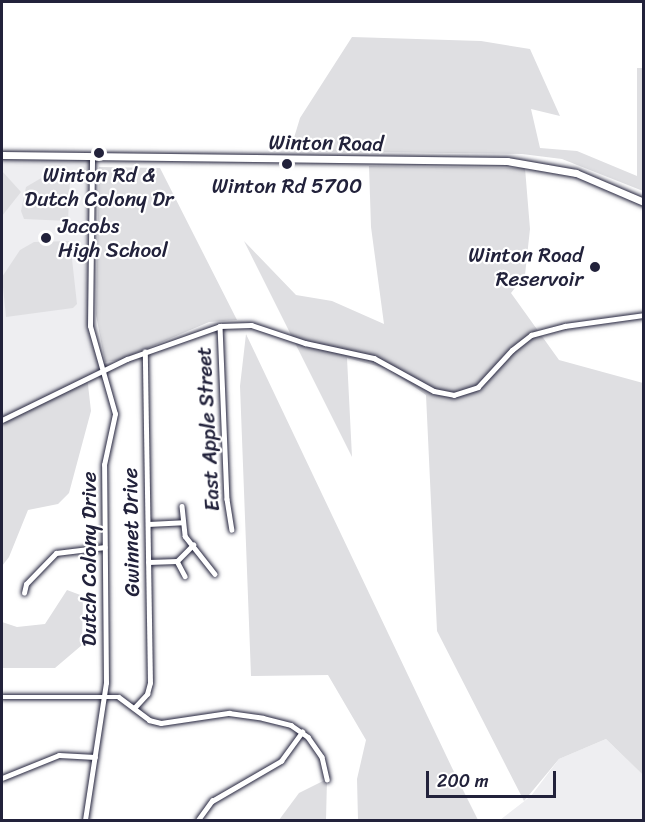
<!DOCTYPE html>
<html>
<head>
<meta charset="utf-8">
<style>
	body { margin:0 }
	#map { position:relative; width:645px; height:822px; overflow:hidden; background:#fff; font-family:Sriracha,sans-serif }
	div>[style] { position:absolute }
	.built>* { inset:0; background:#eeeef1 }
	.green>* { inset:0; background:#dfdfe2 }
	.roads { filter:drop-shadow(0 0 2px #22223b) drop-shadow(0 0 2px #22223b) }
	.street>* { height:4.5px; margin:-2.25px; padding:0 2.25px; transform-origin:2.25px; border-radius:2.25px; background:#fff }
	.secondary>* { height:7px; margin:-3.5px; padding:0 3.5px; transform-origin:3.5px; border-radius:3.5px; background:#fff }
	.dots>* { width:16px; height:16px; translate:-50% -50%; box-sizing:border-box; border:3px solid #fff; border-radius:50% }
	span { translate:-50% -50%; white-space:nowrap; text-align:center; line-height:1.15; -webkit-text-stroke:4.5px #fff; paint-order:stroke }
	.street-label { font-size:21px; color:#22223b }
	.poi-label { font-size:21px; color:#22223b }
	.left { translate:0 -50%; text-align:left }
	.right { translate:-100% -50%; text-align:right }
	.frame { position:absolute; inset:0; border:3px solid #22223b; pointer-events:none }
	.scale { position:absolute; left:426px; top:771px; width:130px; height:27px; box-sizing:border-box; border:3px solid #22223b; border-top:0; padding-left:8px; font-size:18px; line-height:21px; white-space:nowrap; color:#22223b; -webkit-text-stroke:4px #fff; paint-order:stroke }
</style>
</head>
<body>
<div id="map">
	<div class="built">
		<i style="clip-path:polygon(2px 155px,92px 158px,92px 340px,102px 370px,2px 420px)"></i>
		<i style="clip-path:polygon(606px 739px,643px 775px,643px 820px,500px 820px,531px 796px,559px 759px)"></i>
	</div>
	<div class="green">
		<i style="clip-path:polygon(352px 37px,481px 41px,530px 49px,560px 116px,531px 109px,540px 148px,577px 151px,637px 176px,637px 68px,643px 68px,643px 191px,562px 159px,522px 154px,290px 151px,300px 118px)"></i>
		<i style="clip-path:polygon(369px 166px,525px 168px,530px 229px,525px 275px,511px 293px,559px 360px,643px 383px,643px 775px,606px 739px,559px 759px,524px 801px,437px 631px,426px 395px,388px 369px,347px 358px,352px 457px,244px 241px,296px 295px,332px 301px,384px 324px,371px 227px)"></i>
		<i style="clip-path:polygon(99px 167px,160px 168px,237px 320px,209px 322px,120px 360px,105px 362px,96px 315px)"></i>
		<i style="clip-path:polygon(2px 171px,21px 192px,2px 216px)"></i>
		<i style="clip-path:polygon(48px 174px,70px 179px,68px 221px,24px 219px,21px 211px,26px 187px)"></i>
		<i style="clip-path:polygon(70px 241px,77px 304px,73px 308px,6px 317px,2px 277px,20px 250px,34px 242px)"></i>
		<i style="clip-path:polygon(246px 334px,454px 772px,478px 820px,358px 820px,357px 779px,366px 740px,328px 675px,251px 676px,240px 386px)"></i>
		<i style="clip-path:polygon(87px 376px,91px 411px,69px 493px,58px 504px,28px 510px,9px 557px,2px 566px,2px 420px)"></i>
		<i style="clip-path:polygon(67px 590px,83px 596px,82px 645px,55px 668px,2px 668px,2px 622px,17px 627px,45px 624px)"></i>
		<i style="clip-path:polygon(327px 779px,326px 820px,279px 820px,299px 793px)"></i>
	</div>
	<div class="roads">
		<div class="street">
			<i style="left:220px;top:326px;width:173px;rotate:87.7deg"></i>
			<i style="left:227px;top:499px;width:31px;rotate:81deg"></i>
			<i style="left:2px;top:420px;width:139px;rotate:-26deg"></i>
			<i style="left:127px;top:359px;width:99px;rotate:-19.5deg"></i>
			<i style="left:220px;top:326px;width:31px;rotate:-2deg"></i>
			<i style="left:251px;top:325px;width:57px;rotate:18.4deg"></i>
			<i style="left:305px;top:343px;width:71px;rotate:12.3deg"></i>
			<i style="left:374px;top:358px;width:68px;rotate:28.8deg"></i>
			<i style="left:434px;top:391px;width:20px;rotate:11deg"></i>
			<i style="left:454px;top:395px;width:25px;rotate:-18deg"></i>
			<i style="left:478px;top:387px;width:50px;rotate:-47.4deg"></i>
			<i style="left:512px;top:350px;width:24px;rotate:-38deg"></i>
			<i style="left:531px;top:335px;width:35px;rotate:-15deg"></i>
			<i style="left:565px;top:326px;width:80px;rotate:-7.9deg"></i>
			<i style="left:182px;top:506px;width:30px;rotate:84deg"></i>
			<i style="left:185px;top:536px;width:48px;rotate:51.7deg"></i>
			<i style="left:148px;top:524px;width:35px;rotate:-3deg"></i>
			<i style="left:177px;top:561px;width:23px;rotate:-45deg"></i>
			<i style="left:148px;top:562px;width:29px;rotate:-2deg"></i>
			<i style="left:177px;top:561px;width:17px;rotate:62deg"></i>
			<i style="left:24px;top:593px;width:9px;rotate:-77deg"></i>
			<i style="left:26px;top:584px;width:43px;rotate:-45.9deg"></i>
			<i style="left:56px;top:553px;width:49px;rotate:-7deg"></i>
			<i style="left:2px;top:697px;width:117px"></i>
			<i style="left:119px;top:697px;width:38px;rotate:37deg"></i>
			<i style="left:149px;top:720px;width:12px;rotate:14deg"></i>
			<i style="left:161px;top:723px;width:69px;rotate:-8.4deg"></i>
			<i style="left:229px;top:713px;width:34px;rotate:8deg"></i>
			<i style="left:263px;top:718px;width:29px;rotate:14deg"></i>
			<i style="left:291px;top:725px;width:21px;rotate:35deg"></i>
			<i style="left:308px;top:737px;width:24px;rotate:55deg"></i>
			<i style="left:322px;top:757px;width:23px;rotate:77deg"></i>
			<i style="left:135px;top:707px;width:18px;rotate:-47deg"></i>
			<i style="left:147px;top:694px;width:11px;rotate:-75deg"></i>
			<i style="left:150px;top:683px;width:331px;rotate:-90.9deg"></i>
			<i style="left:2px;top:778px;width:61px;rotate:-22deg"></i>
			<i style="left:59px;top:755px;width:36px;rotate:3deg"></i>
			<i style="left:85px;top:820px;width:139px;rotate:-81.3deg"></i>
			<i style="left:106px;top:683px;width:218px;rotate:-90.5deg"></i>
			<i style="left:104px;top:465px;width:52px;rotate:-77.8deg"></i>
			<i style="left:115px;top:414px;width:91px;rotate:-105.9deg"></i>
			<i style="left:90px;top:326px;width:168px;rotate:-89.3deg"></i>
			<i style="left:198px;top:820px;width:24px;rotate:-54deg"></i>
			<i style="left:212px;top:801px;width:80px;rotate:-30.1deg"></i>
			<i style="left:281px;top:761px;width:36px;rotate:-54deg"></i>
		</div>
		<div class="secondary">
			<i style="left:2px;top:155px;width:505px;rotate:0.68deg"></i>
			<i style="left:507px;top:161px;width:70px;rotate:9.9deg"></i>
			<i style="left:576px;top:173px;width:74px;rotate:23.1deg"></i>
		</div>
	</div>
	<div class="dots">
		<i style="left:99px;top:153px;background:#22223b"></i>
		<i style="left:287px;top:164px;background:#22223b"></i>
		<i style="left:46px;top:238px;background:#22223b"></i>
		<i style="left:595px;top:267px;background:#22223b"></i>
	</div>
	<div class="street-label">
		<span style="left:326px;top:143px;rotate:1deg">Winton Road</span>
		<span style="left:208px;top:429px;rotate:-93deg">East Apple Street</span>
		<span style="left:131px;top:532px;rotate:-91deg">Gwinnet Drive</span>
		<span style="left:89px;top:559px;rotate:-90deg">Dutch Colony Drive</span>
	</div>
	<div class="poi-label">
		<span style="left:99px;top:187px">Winton Rd &amp;<br>Dutch Colony Dr</span>
		<span style="left:287px;top:186px">Winton Rd 5700</span>
		<span class="left" style="left:58px;top:238px">Jacobs<br>High School</span>
		<span class="right" style="left:583px;top:267px">Winton Road<br>Reservoir</span>
	</div>
	<div class="frame"></div>
	<div class="scale">200 m</div>
</div>
</body>
</html>
